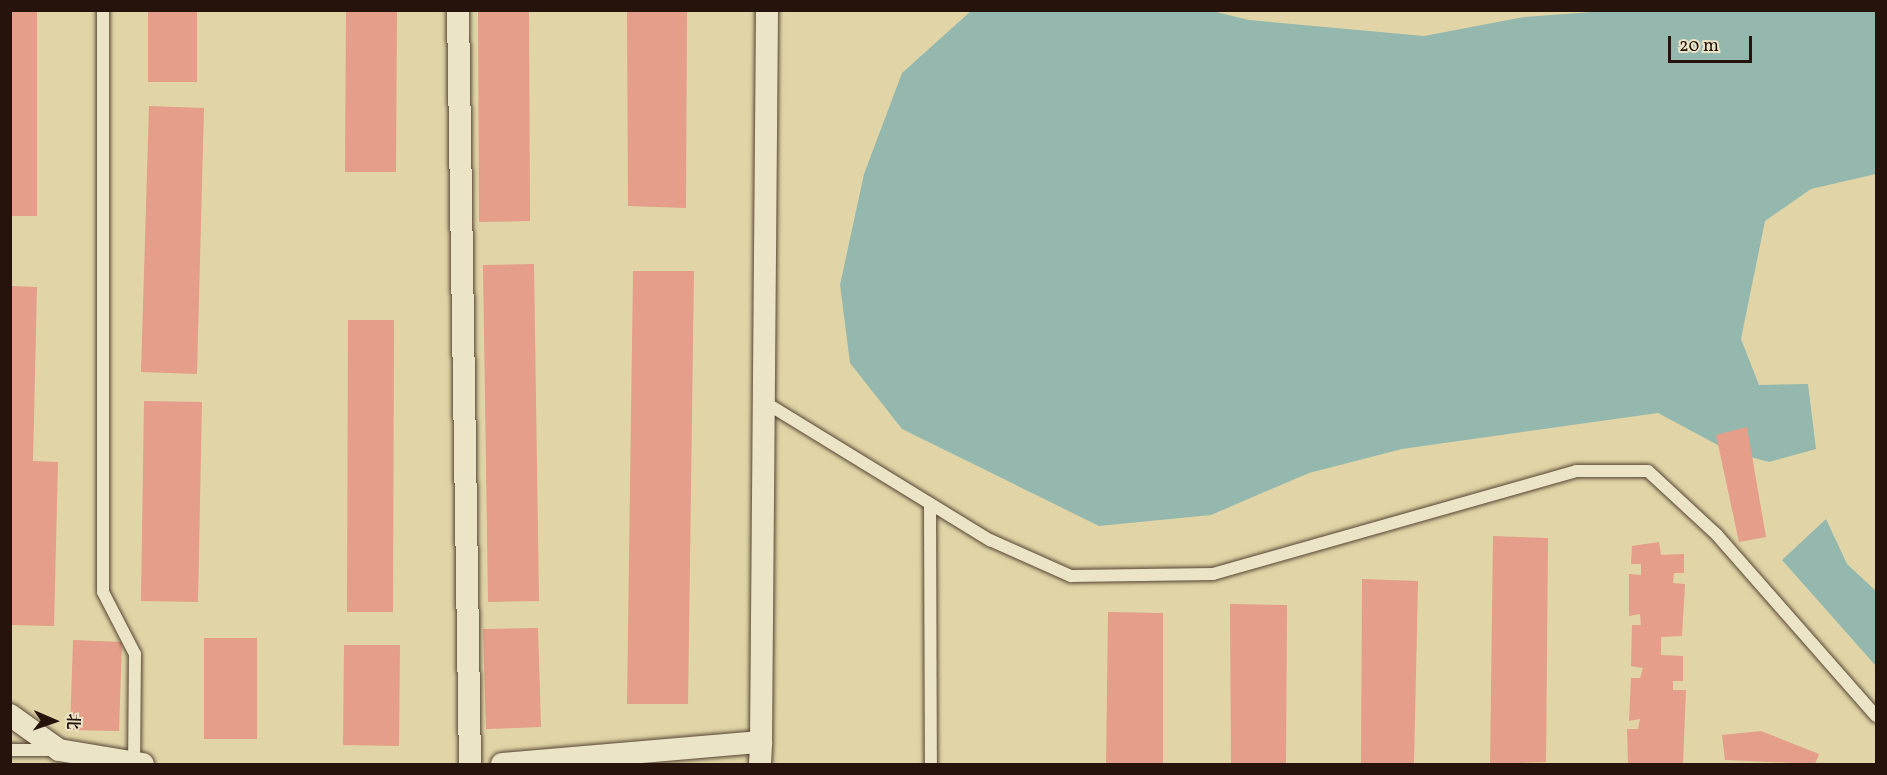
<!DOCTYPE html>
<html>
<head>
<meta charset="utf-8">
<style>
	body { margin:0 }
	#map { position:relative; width:1887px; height:775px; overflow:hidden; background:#e1d5a7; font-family:Vollkorn,"Noto Serif SC",serif }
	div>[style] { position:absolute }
	.water>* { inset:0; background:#95b8ae }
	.building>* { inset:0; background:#e49e89 }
	.roads { filter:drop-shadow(0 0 2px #543) drop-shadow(0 0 2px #543) }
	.service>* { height:12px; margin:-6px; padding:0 6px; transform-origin:6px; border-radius:6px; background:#ece4c6 }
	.minor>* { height:22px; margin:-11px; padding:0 11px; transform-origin:11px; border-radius:11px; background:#ece4c6 }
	span { translate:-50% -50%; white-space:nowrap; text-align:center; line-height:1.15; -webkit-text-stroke:4.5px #ece4c6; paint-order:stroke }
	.frame { position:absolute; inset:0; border:12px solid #26140c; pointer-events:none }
	.north { position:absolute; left:24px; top:691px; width:60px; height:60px; -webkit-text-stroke:4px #ece4c6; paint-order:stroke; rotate:92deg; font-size:16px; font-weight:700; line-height:24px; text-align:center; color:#26140c }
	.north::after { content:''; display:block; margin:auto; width:21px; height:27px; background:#26140c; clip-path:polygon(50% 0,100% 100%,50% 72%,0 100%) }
	.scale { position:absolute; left:1668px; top:36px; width:84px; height:27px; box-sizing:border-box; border:3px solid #26140c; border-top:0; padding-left:8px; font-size:18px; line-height:21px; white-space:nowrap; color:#26140c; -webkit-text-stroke:4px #ece4c6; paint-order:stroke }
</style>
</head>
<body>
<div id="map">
	<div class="water">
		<i style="clip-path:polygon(1208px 10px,1249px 20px,1424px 36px,1524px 17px,1605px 11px,1876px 11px,1876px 174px,1811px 189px,1765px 221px,1741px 339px,1759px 385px,1808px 384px,1816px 449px,1769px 462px,1729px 451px,1658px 413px,1402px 449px,1309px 473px,1211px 515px,1099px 526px,902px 429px,850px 363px,840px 285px,864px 174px,902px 73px,971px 11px)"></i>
		<i style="clip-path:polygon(1826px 519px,1847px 564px,1876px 591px,1876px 666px,1782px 560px)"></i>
	</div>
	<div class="building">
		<i style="clip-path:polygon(10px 10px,37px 10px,37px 216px,10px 216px)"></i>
		<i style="clip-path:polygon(148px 10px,197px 10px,197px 82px,148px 82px)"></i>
		<i style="clip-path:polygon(346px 10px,397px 10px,396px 172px,345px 172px)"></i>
		<i style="clip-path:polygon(478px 10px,529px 10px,530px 221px,479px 222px)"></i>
		<i style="clip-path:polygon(627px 10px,687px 10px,686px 208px,628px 206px)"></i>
		<i style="clip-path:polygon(149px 106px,204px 108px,197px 374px,141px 372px)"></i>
		<i style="clip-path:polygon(534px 264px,539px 601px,488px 602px,483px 265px)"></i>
		<i style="clip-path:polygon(633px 271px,694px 271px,688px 704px,627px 704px)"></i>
		<i style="clip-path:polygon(10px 286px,37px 287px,33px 461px,58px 462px,54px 626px,10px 625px)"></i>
		<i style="clip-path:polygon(348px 320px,394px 320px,393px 612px,347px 612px)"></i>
		<i style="clip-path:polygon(144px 401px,202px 402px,198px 602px,141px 601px)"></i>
		<i style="clip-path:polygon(1747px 427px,1766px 537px,1739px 542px,1716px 435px)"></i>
		<i style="clip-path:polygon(1493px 536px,1548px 538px,1546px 762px,1490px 764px)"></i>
		<i style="clip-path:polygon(1659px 542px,1661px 555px,1684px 554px,1684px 573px,1674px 573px,1673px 583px,1685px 584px,1682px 636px,1661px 637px,1661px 655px,1683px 656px,1683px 681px,1673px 681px,1673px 690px,1686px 690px,1683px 764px,1628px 764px,1627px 729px,1638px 729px,1640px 719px,1629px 721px,1631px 678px,1640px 678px,1643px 668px,1631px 666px,1632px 625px,1641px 625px,1640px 614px,1629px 616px,1629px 574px,1641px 575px,1641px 564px,1631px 564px,1632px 546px)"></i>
		<i style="clip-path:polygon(1362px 579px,1418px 581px,1414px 764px,1361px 764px)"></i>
		<i style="clip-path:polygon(1230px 604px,1287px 605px,1286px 764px,1231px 764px)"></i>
		<i style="clip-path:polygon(1108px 612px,1163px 613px,1163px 764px,1106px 764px)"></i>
		<i style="clip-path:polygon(538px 628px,541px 727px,486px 729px,483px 629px)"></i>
		<i style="clip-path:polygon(204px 638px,257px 638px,257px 739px,204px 739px)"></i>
		<i style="clip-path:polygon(73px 640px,122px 642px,119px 731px,70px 730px)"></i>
		<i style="clip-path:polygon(344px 645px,400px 645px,399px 746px,343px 745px)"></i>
		<i style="clip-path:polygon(1761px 731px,1819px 754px,1815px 764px,1725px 760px,1722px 735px)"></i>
	</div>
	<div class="roads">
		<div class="service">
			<i style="left:103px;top:10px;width:582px;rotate:90deg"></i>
			<i style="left:103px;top:592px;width:70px;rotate:62.7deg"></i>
			<i style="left:135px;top:654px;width:109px;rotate:90.5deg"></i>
			<i style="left:766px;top:403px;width:263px;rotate:31.5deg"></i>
			<i style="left:990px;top:540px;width:89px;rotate:24deg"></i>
			<i style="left:1071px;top:576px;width:142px;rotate:-0.8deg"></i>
			<i style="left:1213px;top:574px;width:377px;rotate:-15.8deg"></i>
			<i style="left:1576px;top:471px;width:72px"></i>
			<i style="left:1648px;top:471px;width:94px;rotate:42.8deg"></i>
			<i style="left:1717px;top:535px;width:241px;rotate:48.7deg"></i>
			<i style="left:930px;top:504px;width:260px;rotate:89.8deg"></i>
			<i style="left:10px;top:750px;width:44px"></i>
		</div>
		<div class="minor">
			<i style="left:458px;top:10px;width:754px;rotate:89.09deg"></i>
			<i style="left:10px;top:715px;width:60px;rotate:35.5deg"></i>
			<i style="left:59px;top:750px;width:85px;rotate:9.5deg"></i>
			<i style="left:502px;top:764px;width:260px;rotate:-4.9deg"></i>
			<i style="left:761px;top:742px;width:732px;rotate:-89.53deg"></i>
			<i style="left:760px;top:764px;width:22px;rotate:-87deg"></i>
		</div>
	</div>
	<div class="frame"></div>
	<div class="north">北</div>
	<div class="scale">20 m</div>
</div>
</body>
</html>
